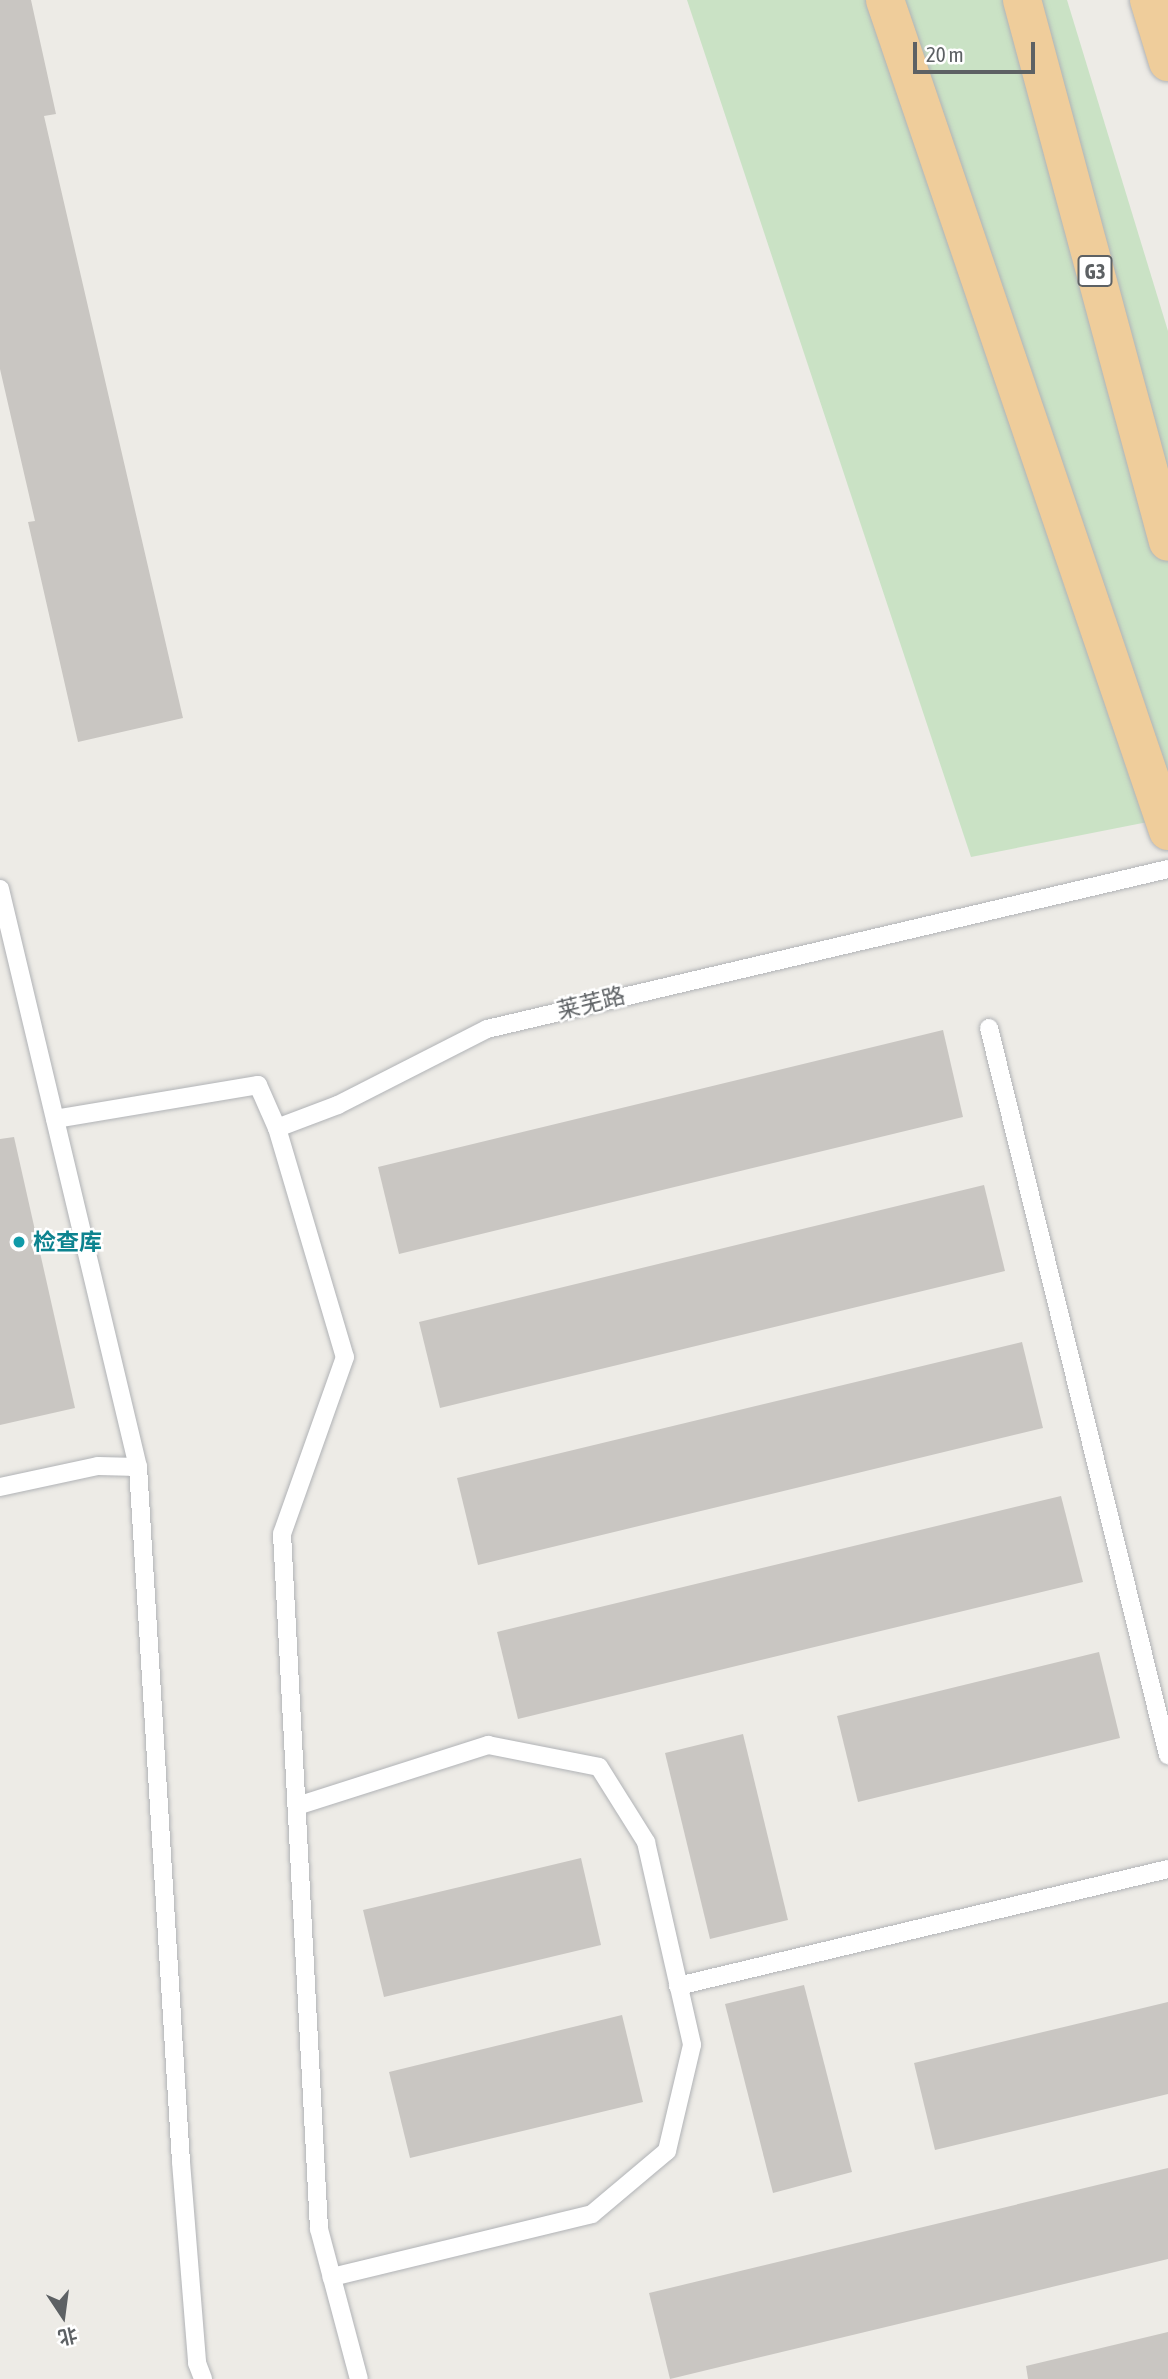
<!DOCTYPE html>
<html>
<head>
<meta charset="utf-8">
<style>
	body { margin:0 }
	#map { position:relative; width:1168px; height:2379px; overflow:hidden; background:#edebe6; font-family:"Asap Condensed","Noto Sans SC",sans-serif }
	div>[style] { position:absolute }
	.green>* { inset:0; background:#cae2c5 }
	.building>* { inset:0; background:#c9c6c2 }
	.roads { filter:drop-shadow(0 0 2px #b1b3b6) drop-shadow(0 0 2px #b1b3b6) }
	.service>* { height:18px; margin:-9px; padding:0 9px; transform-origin:9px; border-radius:9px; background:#fff }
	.motorway>* { height:38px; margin:-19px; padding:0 19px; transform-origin:19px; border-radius:19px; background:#efcd9b }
	.dots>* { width:19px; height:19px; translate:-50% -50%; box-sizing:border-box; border:4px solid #fff; border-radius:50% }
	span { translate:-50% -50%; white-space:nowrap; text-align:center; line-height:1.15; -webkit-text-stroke:5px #fff; paint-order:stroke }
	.shield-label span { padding:2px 5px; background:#fff; border:2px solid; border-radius:5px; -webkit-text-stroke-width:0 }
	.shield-label { font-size:21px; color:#5d6164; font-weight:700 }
	.street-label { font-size:23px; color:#5d6164 }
	.culture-label { font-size:23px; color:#0d838f; font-weight:700 }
	.left { translate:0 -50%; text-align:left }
	.north { position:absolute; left:28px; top:2281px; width:70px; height:70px; -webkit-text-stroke:5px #fff; paint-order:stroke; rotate:167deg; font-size:19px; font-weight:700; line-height:28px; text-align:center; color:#5d6164 }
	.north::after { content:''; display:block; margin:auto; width:24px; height:32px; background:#5d6164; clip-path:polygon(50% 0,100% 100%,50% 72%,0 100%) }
	.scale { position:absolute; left:913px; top:42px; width:122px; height:32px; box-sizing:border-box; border:4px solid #5d6164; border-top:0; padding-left:9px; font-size:21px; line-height:24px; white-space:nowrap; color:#5d6164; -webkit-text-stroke:5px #fff; paint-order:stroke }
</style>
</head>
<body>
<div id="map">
	<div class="green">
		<i style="clip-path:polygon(687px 0,1067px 0,1168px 331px,1168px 818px,971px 857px)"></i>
	</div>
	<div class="building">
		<i style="clip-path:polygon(0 0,31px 0,56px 114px,44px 116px,183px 718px,78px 742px,28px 522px,35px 521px,0 369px)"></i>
		<i style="clip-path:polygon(943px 1030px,963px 1117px,399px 1254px,378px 1167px)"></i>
		<i style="clip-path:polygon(14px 1137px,75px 1408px,0 1425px,0 1139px)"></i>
		<i style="clip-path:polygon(984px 1185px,1005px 1271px,440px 1408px,419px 1322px)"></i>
		<i style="clip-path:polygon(1022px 1342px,1043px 1428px,478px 1565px,457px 1478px)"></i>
		<i style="clip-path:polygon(1061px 1496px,1083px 1582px,518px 1719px,497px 1632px)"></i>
		<i style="clip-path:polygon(1099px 1652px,1120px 1738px,858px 1802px,837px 1716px)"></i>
		<i style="clip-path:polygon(743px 1734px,788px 1920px,710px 1939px,665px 1753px)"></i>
		<i style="clip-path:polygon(581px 1858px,601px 1945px,384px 1997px,363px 1910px)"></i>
		<i style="clip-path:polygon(804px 1985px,852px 2172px,773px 2193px,725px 2004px)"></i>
		<i style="clip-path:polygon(1168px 2002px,1168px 2094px,935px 2150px,914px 2063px)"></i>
		<i style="clip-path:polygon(622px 2015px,643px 2102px,410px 2158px,389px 2072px)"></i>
		<i style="clip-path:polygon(1168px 2168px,1168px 2259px,670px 2379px,649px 2293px)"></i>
		<i style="clip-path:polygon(1168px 2332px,1168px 2379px,1028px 2379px,1026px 2366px)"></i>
	</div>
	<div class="roads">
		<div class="service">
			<i style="left:0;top:889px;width:594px;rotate:76.57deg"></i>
			<i style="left:138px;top:1467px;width:696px;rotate:86.46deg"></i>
			<i style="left:181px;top:2162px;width:202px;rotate:85.4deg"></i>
			<i style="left:197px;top:2363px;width:17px;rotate:69deg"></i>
			<i style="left:989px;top:1028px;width:749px;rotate:76.17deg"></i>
			<i style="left:55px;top:1119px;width:206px;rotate:-9.5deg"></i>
			<i style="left:258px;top:1085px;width:47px;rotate:66.2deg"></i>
			<i style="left:277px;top:1128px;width:65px;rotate:-20.7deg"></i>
			<i style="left:338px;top:1105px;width:167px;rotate:-27deg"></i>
			<i style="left:487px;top:1029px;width:700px;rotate:-13.22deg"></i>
			<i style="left:277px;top:1128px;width:239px;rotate:73.5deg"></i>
			<i style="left:345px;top:1357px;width:188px;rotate:109.6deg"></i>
			<i style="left:282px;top:1534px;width:696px;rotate:86.95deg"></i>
			<i style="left:319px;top:2229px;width:155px;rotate:75.1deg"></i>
			<i style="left:0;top:1487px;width:100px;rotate:-12.1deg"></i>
			<i style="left:98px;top:1466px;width:40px;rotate:1.4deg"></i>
			<i style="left:297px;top:1806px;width:201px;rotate:-17.7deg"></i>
			<i style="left:488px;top:1745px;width:113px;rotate:11.2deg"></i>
			<i style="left:599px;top:1767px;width:89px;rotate:57.9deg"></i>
			<i style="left:646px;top:1842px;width:208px;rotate:77.2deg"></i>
			<i style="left:692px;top:2045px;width:109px;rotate:103.3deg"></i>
			<i style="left:667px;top:2151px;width:98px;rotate:140deg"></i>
			<i style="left:592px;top:2214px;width:268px;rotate:166.4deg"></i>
			<i style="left:678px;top:1986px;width:504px;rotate:-13.43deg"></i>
		</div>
		<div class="motorway">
			<i style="left:885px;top:0;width:878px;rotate:71.19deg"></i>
			<i style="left:1022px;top:0;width:561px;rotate:74.92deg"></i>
			<i style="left:1149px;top:0;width:65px;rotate:73deg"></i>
		</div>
	</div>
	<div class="dots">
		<i style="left:19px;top:1242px;background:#0f9aa8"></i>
	</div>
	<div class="shield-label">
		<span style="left:1095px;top:271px">G3</span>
	</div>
	<div class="street-label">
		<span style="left:591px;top:1003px;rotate:-14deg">莱芜路</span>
	</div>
	<div class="culture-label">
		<span class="left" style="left:33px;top:1242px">检查库</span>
	</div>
	<div class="north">北</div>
	<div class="scale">20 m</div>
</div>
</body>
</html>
